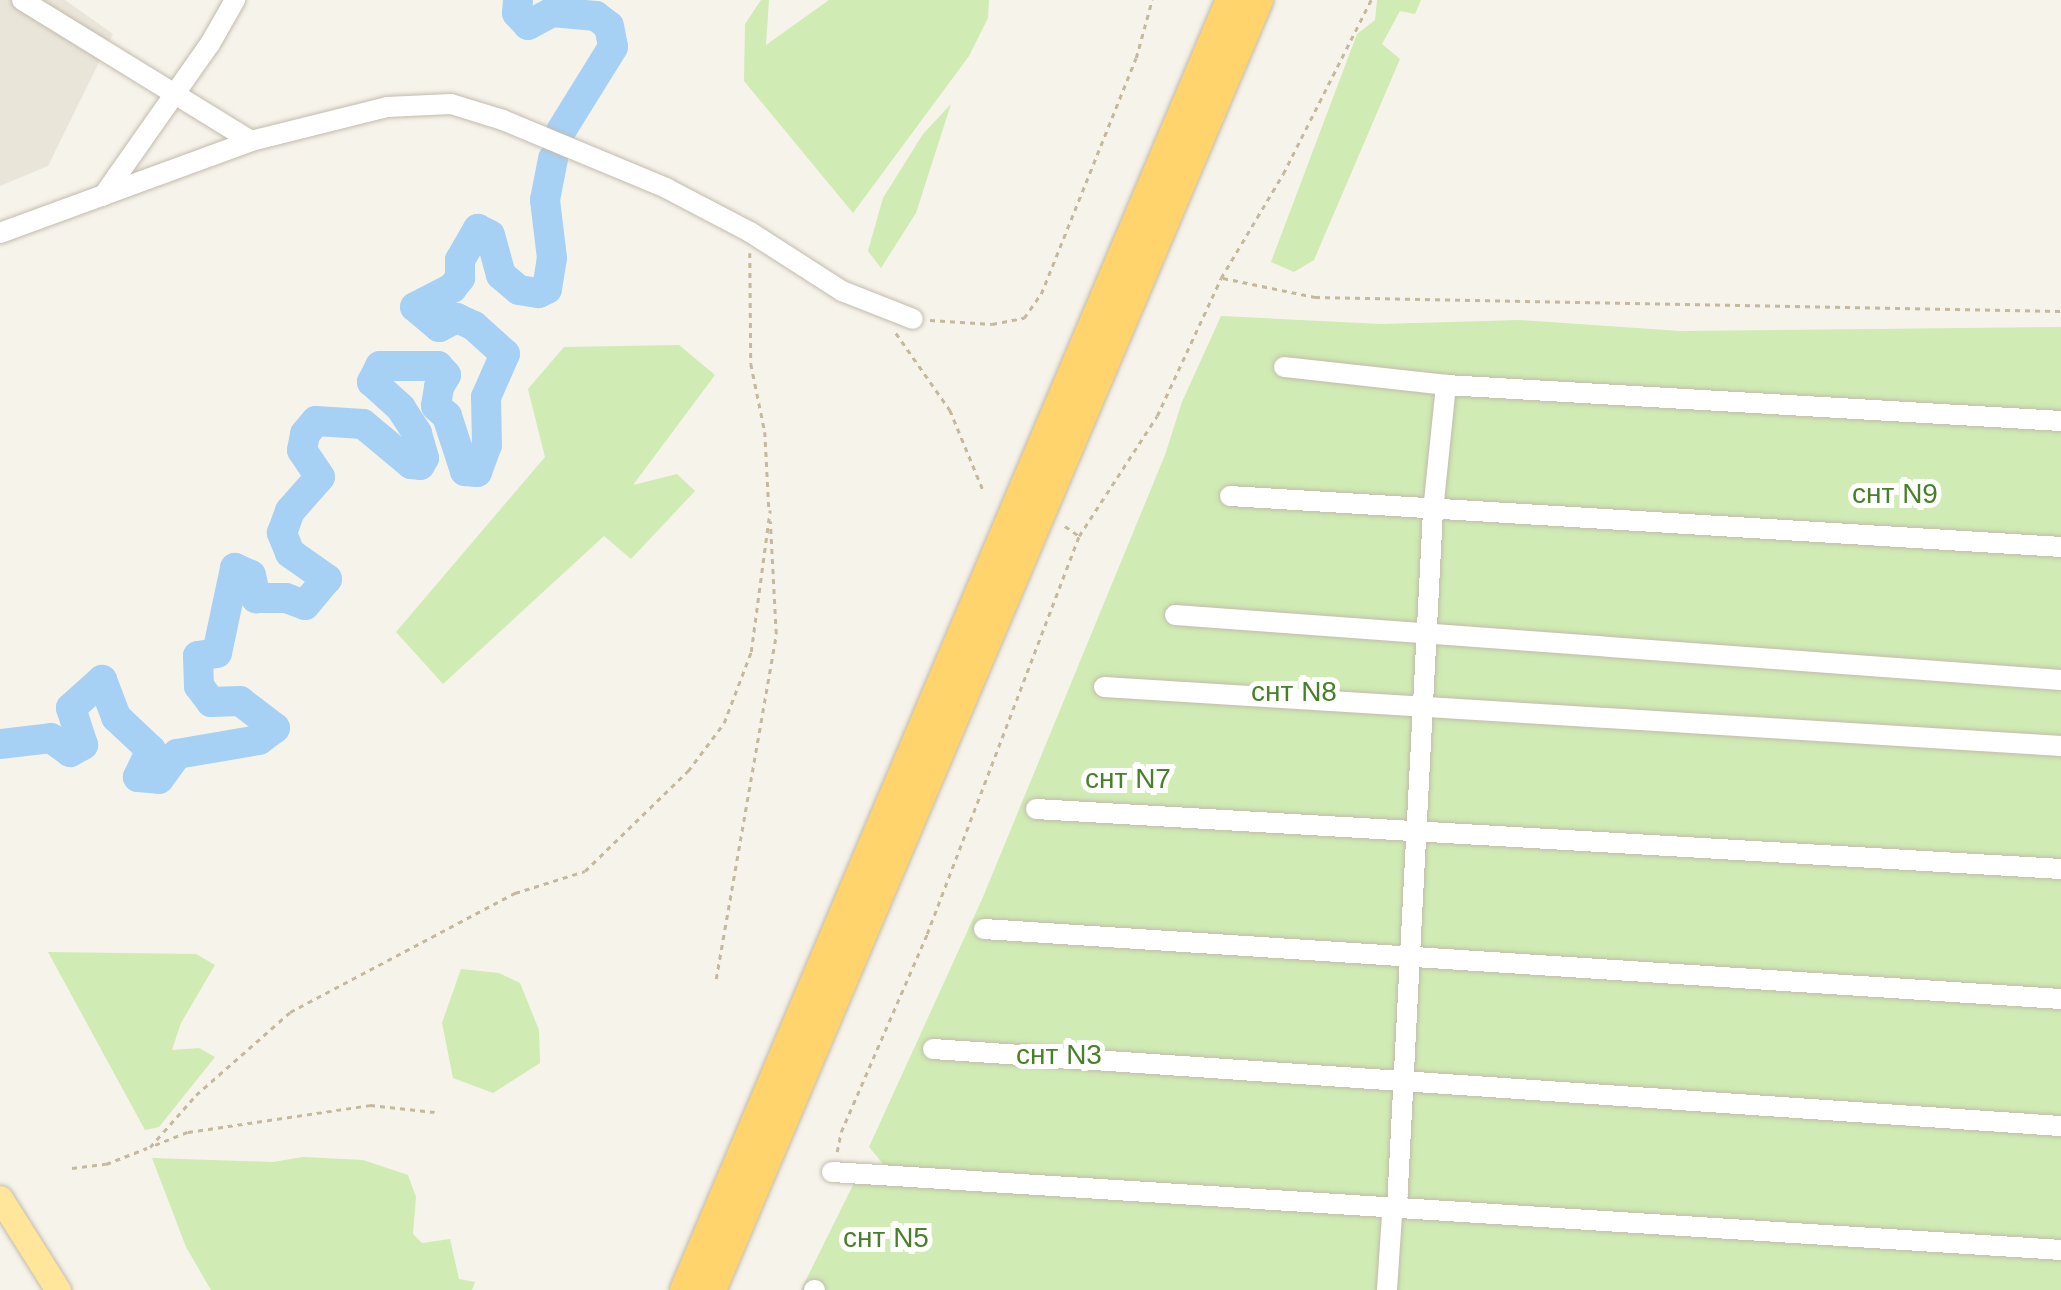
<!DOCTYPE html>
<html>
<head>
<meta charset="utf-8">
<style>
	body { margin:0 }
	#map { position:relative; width:2061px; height:1290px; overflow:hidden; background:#f6f3eb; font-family:Helvetica,sans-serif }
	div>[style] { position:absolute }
	.residential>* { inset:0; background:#eae5d9 }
	.green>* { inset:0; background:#d0ebb3 }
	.river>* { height:30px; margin:-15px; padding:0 15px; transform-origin:15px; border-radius:15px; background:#a6d1f4 }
	.path>* { height:2.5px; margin-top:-1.25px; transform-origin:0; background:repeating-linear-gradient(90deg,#c5b89d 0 5px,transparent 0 10px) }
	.roads { filter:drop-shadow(0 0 2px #c2bbad) drop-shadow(0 0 2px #c2bbad) }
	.minor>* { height:20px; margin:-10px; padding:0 10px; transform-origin:10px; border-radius:10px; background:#fff }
	.major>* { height:25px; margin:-12.5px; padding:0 12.5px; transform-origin:12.5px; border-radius:12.5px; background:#ffe69b }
	.highway>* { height:28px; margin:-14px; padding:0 14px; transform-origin:14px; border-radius:14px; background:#ffd46d }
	span { translate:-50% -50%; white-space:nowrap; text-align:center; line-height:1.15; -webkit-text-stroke:10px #fff; paint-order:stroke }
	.park-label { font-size:28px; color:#468027 }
</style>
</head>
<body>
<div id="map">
	<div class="residential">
		<i style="clip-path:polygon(0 0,65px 0,113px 34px,48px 166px,0 186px)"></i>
	</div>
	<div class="green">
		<i style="clip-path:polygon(761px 0,769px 0,766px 45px,829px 0,989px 0,988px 18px,969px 56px,853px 213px,744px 81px,745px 24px)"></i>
		<i style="clip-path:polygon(1377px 0,1421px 0,1415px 14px,1400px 11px,1382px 44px,1400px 59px,1314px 260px,1294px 272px,1271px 262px,1357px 34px,1375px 20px)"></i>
		<i style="clip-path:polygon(951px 104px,916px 213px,881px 268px,868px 251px,883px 198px,923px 134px)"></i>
		<i style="clip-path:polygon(1221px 316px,1381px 324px,1520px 320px,1680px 331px,2061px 327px,2061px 1246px,889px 1171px,869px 1147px,983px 897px,1165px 455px,1182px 402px)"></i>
		<i style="clip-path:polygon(679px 345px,715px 375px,633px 485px,677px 474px,695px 491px,631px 559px,604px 536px,443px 684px,396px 632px,545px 457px,528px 389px,564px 347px)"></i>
		<i style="clip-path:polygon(48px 952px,196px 954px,215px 965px,181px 1023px,172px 1050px,199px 1048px,215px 1057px,159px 1127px,145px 1130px)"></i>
		<i style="clip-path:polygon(461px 969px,499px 973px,520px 983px,539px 1030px,540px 1063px,493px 1093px,453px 1078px,442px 1023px)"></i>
		<i style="clip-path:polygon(303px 1157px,363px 1160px,408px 1175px,416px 1197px,413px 1234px,422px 1243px,450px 1239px,459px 1279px,475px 1282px,472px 1290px,211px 1290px,186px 1247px,152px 1158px,273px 1162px)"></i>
		<i style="clip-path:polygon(854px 1183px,1188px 1196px,2061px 1254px,2061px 1290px,801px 1290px)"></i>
	</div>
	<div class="river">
		<i style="left:518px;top:0;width:13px;rotate:94deg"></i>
		<i style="left:517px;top:13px;width:16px;rotate:47deg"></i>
		<i style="left:528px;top:25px;width:27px;rotate:-28deg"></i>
		<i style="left:552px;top:12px;width:44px;rotate:5.2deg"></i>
		<i style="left:596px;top:16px;width:16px;rotate:38deg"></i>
		<i style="left:609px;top:26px;width:21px;rotate:79deg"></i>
		<i style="left:613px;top:47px;width:99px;rotate:121.8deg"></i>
		<i style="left:0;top:744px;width:51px;rotate:-6.7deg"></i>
		<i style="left:51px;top:738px;width:24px;rotate:36deg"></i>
		<i style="left:70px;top:752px;width:15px;rotate:-28deg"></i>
		<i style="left:83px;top:745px;width:39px;rotate:-108deg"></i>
		<i style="left:71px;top:708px;width:42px;rotate:-42.1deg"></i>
		<i style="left:102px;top:680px;width:40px;rotate:69deg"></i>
		<i style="left:116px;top:717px;width:48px;rotate:43.3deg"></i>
		<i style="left:151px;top:750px;width:30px;rotate:116deg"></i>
		<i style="left:138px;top:777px;width:21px;rotate:5deg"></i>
		<i style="left:159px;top:779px;width:31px;rotate:-54deg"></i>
		<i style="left:177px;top:754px;width:83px;rotate:-9.7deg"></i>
		<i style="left:259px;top:740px;width:20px;rotate:-37deg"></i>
		<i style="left:275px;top:728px;width:44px;rotate:-142.4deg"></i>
		<i style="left:240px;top:701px;width:29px;rotate:178deg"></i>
		<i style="left:211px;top:702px;width:20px;rotate:-127deg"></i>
		<i style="left:199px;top:686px;width:30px;rotate:-92deg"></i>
		<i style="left:198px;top:656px;width:19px;rotate:-9deg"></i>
		<i style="left:217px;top:653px;width:87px;rotate:-78deg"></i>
		<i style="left:235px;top:568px;width:17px;rotate:24deg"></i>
		<i style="left:251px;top:575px;width:24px;rotate:78deg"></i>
		<i style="left:256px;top:598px;width:30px"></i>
		<i style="left:286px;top:598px;width:20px;rotate:20deg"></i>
		<i style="left:305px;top:605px;width:34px;rotate:-50deg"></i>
		<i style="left:327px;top:579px;width:45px;rotate:-144.9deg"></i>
		<i style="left:290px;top:553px;width:22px;rotate:-112deg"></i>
		<i style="left:282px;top:533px;width:23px;rotate:-70deg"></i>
		<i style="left:290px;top:511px;width:45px;rotate:-48.6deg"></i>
		<i style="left:320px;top:477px;width:32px;rotate:-124deg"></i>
		<i style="left:302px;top:450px;width:16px;rotate:-79deg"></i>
		<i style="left:305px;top:434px;width:17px;rotate:-50deg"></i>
		<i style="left:316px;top:421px;width:47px;rotate:3.7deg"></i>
		<i style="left:363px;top:424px;width:62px;rotate:39.8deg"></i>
		<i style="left:411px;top:464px;width:9px;rotate:6deg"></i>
		<i style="left:420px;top:465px;width:8px;rotate:-60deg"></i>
		<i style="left:424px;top:458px;width:26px;rotate:-106deg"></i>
		<i style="left:417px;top:433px;width:30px;rotate:-123deg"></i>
		<i style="left:401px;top:408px;width:39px;rotate:-138deg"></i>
		<i style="left:372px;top:382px;width:18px;rotate:-63deg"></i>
		<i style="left:380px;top:366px;width:58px"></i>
		<i style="left:438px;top:366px;width:12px;rotate:48deg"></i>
		<i style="left:446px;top:375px;width:14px;rotate:120deg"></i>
		<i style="left:439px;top:387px;width:19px;rotate:99deg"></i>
		<i style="left:436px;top:406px;width:15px;rotate:42deg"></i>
		<i style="left:447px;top:416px;width:58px;rotate:71.9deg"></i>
		<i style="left:465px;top:471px;width:12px;rotate:5deg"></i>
		<i style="left:477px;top:472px;width:29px;rotate:-70deg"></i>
		<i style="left:487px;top:445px;width:48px;rotate:-91.2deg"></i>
		<i style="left:486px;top:397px;width:47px;rotate:-66.2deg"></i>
		<i style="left:505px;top:354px;width:42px;rotate:-137.9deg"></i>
		<i style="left:474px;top:326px;width:19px;rotate:-155deg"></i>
		<i style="left:457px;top:318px;width:20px;rotate:153deg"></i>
		<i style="left:439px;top:327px;width:31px;rotate:-140deg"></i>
		<i style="left:415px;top:307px;width:42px;rotate:-27.2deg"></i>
		<i style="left:452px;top:288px;width:13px;rotate:-51deg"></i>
		<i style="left:460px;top:278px;width:18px;rotate:-90deg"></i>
		<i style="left:460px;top:260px;width:36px;rotate:-60deg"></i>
		<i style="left:478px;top:229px;width:13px;rotate:27deg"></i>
		<i style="left:490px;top:235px;width:41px;rotate:74.6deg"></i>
		<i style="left:501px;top:275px;width:23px;rotate:40deg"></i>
		<i style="left:519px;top:290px;width:20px;rotate:9deg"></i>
		<i style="left:539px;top:293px;width:9px;rotate:-27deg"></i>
		<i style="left:547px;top:289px;width:31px;rotate:-81deg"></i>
		<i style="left:552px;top:258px;width:58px;rotate:-96.9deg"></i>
		<i style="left:545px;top:200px;width:42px;rotate:-79deg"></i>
	</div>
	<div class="path">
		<i style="left:750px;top:253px;width:111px;rotate:89.5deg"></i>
		<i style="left:751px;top:364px;width:69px;rotate:78.4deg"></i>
		<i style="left:765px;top:432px;width:76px;rotate:87deg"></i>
		<i style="left:1223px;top:278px;width:94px;rotate:11.7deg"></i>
		<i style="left:1315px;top:297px;width:746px;rotate:1.08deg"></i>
		<i style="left:930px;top:320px;width:62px;rotate:3.7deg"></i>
		<i style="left:992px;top:324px;width:33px;rotate:-11deg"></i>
		<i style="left:1024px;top:318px;width:29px;rotate:-55deg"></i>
		<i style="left:1041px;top:294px;width:254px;rotate:-68.1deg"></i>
		<i style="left:1136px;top:58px;width:60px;rotate:-74.6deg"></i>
		<i style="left:896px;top:333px;width:94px;rotate:55deg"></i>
		<i style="left:950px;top:410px;width:89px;rotate:67.5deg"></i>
		<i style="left:1065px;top:526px;width:16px;rotate:35deg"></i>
		<i style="left:716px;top:979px;width:350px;rotate:-80.1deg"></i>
		<i style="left:776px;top:634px;width:113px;rotate:-93deg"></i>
		<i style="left:155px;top:1145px;width:35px;rotate:-22deg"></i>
		<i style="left:188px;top:1132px;width:184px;rotate:-8.4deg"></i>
		<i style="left:370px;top:1105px;width:65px;rotate:6.1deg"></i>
		<i style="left:150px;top:1147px;width:69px;rotate:-48.5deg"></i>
		<i style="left:196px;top:1095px;width:125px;rotate:-41.4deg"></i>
		<i style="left:290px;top:1012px;width:255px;rotate:-27.9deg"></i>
		<i style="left:515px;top:893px;width:73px;rotate:-17.4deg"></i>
		<i style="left:585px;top:871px;width:144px;rotate:-44.2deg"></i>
		<i style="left:688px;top:771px;width:60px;rotate:-53.1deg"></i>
		<i style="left:724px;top:723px;width:76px;rotate:-69.2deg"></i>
		<i style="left:751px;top:652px;width:143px;rotate:-82.4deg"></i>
		<i style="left:837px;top:1152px;width:20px;rotate:-79deg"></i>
		<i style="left:841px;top:1132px;width:216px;rotate:-66.5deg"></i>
		<i style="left:927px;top:934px;width:426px;rotate:-69.1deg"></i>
		<i style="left:1079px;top:536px;width:143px;rotate:-57deg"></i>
		<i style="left:1157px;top:416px;width:152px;rotate:-65.1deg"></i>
		<i style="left:1221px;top:278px;width:121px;rotate:-59.2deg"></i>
		<i style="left:1283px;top:174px;width:195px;rotate:-63.2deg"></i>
		<i style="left:72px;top:1168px;width:34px;rotate:-7deg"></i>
		<i style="left:106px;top:1164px;width:44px;rotate:-21.3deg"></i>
	</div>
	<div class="roads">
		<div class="minor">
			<i style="left:22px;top:0;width:269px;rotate:31.6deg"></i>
			<i style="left:103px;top:196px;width:186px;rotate:-54.9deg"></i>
			<i style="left:210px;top:44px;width:51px;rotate:-60.4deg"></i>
			<i style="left:0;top:233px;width:267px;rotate:-20.1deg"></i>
			<i style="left:251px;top:141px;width:140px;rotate:-14deg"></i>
			<i style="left:387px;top:107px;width:64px;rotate:-2.7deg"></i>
			<i style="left:451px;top:104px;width:54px;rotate:17.1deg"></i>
			<i style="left:503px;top:120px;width:177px;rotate:22.6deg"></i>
			<i style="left:666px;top:188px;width:95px;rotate:27.6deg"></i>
			<i style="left:750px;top:232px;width:109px;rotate:32.7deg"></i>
			<i style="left:842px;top:291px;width:76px;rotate:21.5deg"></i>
			<i style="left:1284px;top:367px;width:163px;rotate:6.3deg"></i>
			<i style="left:1446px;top:385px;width:616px;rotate:3.35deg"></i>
			<i style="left:1230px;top:496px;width:833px;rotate:3.51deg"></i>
			<i style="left:1175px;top:615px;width:888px;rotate:4.2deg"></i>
			<i style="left:1104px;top:687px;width:959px;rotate:3.53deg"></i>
			<i style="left:1036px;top:809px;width:1027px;rotate:3.35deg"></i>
			<i style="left:984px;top:929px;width:1079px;rotate:3.72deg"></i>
			<i style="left:933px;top:1049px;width:1131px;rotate:3.91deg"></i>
			<i style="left:832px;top:1172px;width:1231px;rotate:3.63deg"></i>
			<i style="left:1397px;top:1207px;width:697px;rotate:-87.04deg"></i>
			<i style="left:1433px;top:511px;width:127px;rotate:-84.1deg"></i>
			<i style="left:814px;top:1290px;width:1px"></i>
			<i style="left:1387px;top:1290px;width:76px;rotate:-86.2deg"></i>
		</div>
		<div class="major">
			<i style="left:0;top:1198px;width:109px;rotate:57.8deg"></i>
		</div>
		<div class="highway">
			<i style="left:684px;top:1290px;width:1401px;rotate:-67.06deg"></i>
			<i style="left:712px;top:1290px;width:1401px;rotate:-67.02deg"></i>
		</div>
	</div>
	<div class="park-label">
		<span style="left:1895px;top:494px">снт N9</span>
		<span style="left:1294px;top:692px">снт N8</span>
		<span style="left:1128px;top:779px">снт N7</span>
		<span style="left:1059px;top:1055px">снт N3</span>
		<span style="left:886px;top:1238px">снт N5</span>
	</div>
</div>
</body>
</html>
